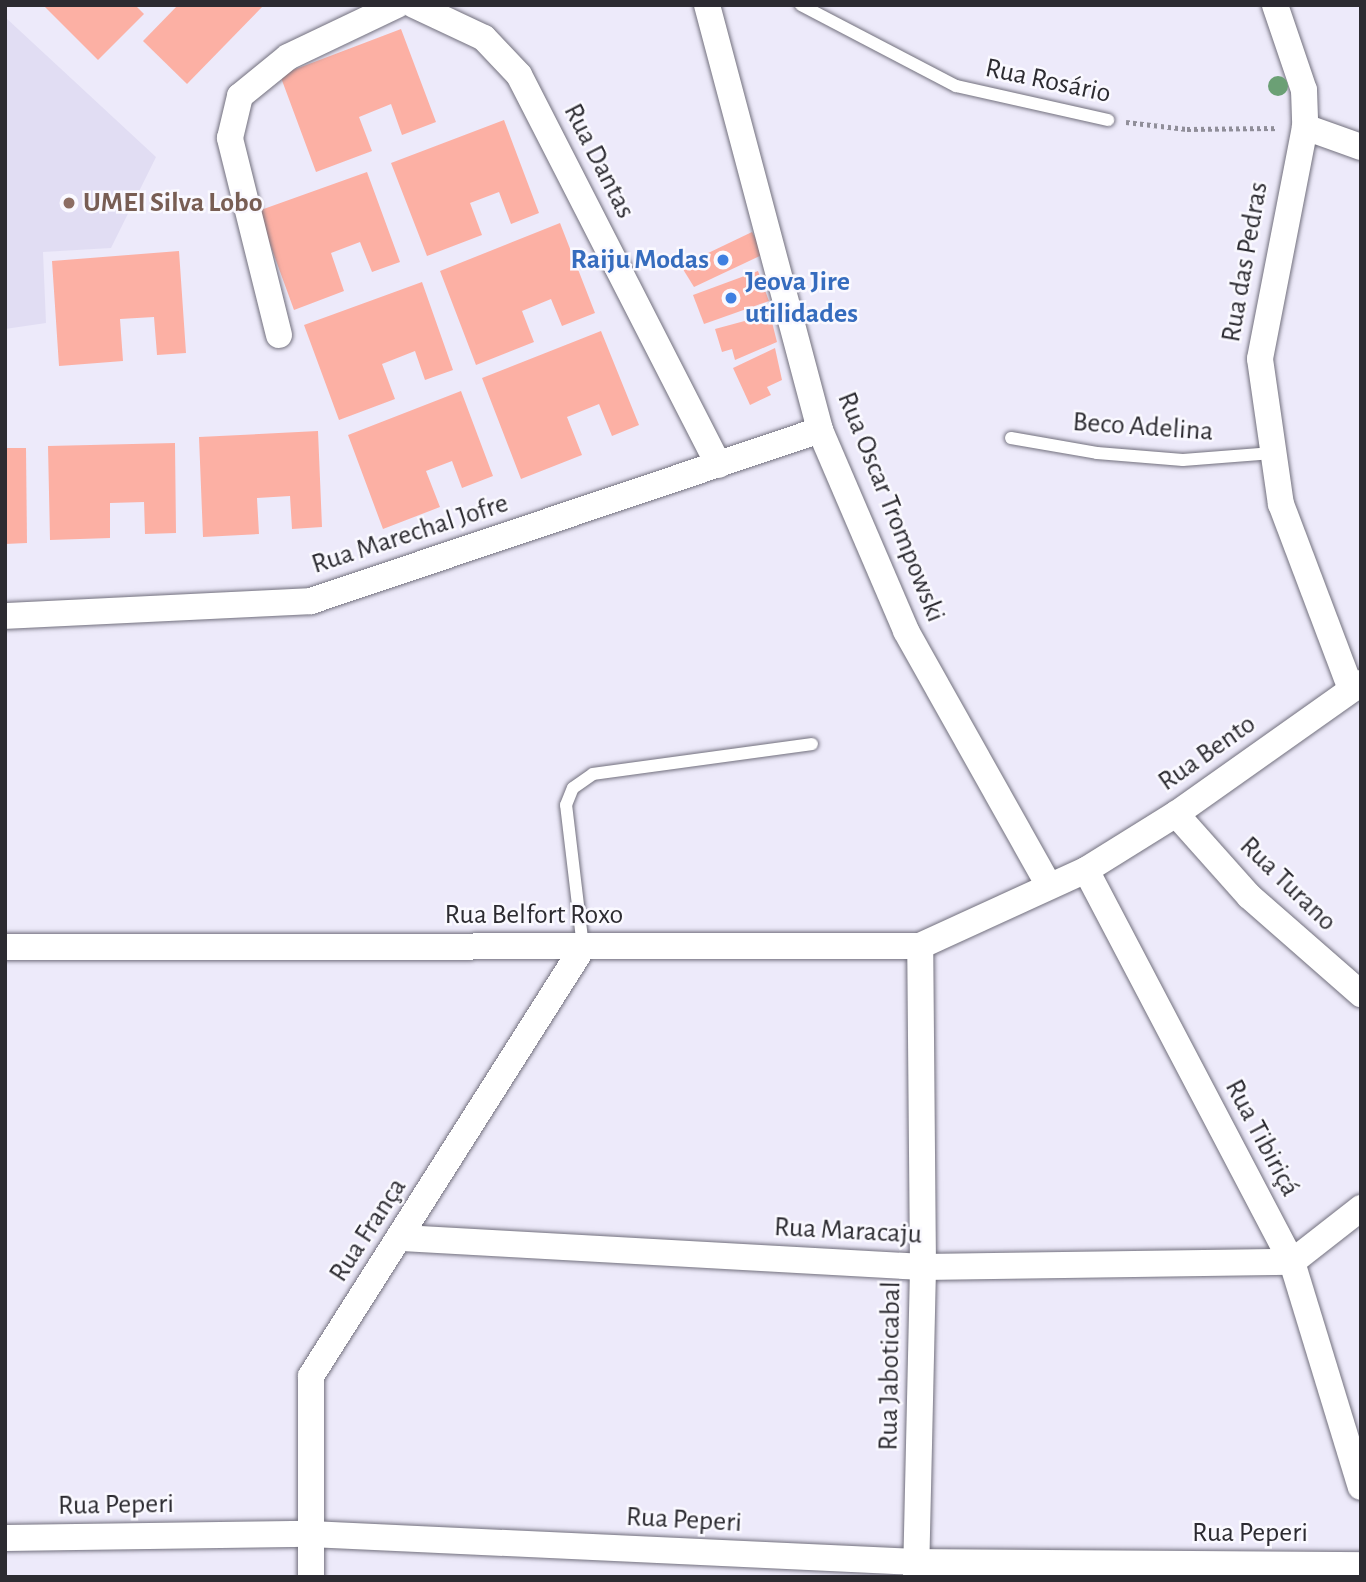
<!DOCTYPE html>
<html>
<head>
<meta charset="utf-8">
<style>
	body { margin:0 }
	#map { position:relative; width:1366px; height:1582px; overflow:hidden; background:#edeafa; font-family:"Alegreya Sans",sans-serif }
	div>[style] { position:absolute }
	.built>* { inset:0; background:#e1ddf3 }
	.building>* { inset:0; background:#fcb0a4 }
	.path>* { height:4.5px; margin-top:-2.25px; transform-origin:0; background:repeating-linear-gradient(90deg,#908e99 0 3.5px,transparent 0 7px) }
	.roads { filter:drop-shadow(0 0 2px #72707d) drop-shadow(0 0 2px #72707d) }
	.service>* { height:12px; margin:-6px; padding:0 6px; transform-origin:6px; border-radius:6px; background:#fff }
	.minor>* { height:26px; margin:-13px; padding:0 13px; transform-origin:13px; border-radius:13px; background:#fff }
	.trees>* { width:20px; height:20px; margin:-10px; border-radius:50%; background:#6ba075 }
	.dots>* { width:19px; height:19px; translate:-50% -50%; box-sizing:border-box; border:4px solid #faf9ff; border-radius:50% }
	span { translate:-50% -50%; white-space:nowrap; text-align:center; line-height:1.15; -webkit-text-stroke:5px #faf9ff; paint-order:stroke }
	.street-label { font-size:28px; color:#2c2b31 }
	.education-label { font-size:28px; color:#785e54; font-weight:700 }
	.left { translate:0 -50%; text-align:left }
	.shop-label { font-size:28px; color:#366cbe; font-weight:700 }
	.right { translate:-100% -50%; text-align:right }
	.frame { position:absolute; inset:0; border:7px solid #2c2b31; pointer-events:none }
</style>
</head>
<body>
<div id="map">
	<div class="built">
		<i style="clip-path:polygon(5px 17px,156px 157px,111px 248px,43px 252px,46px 323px,5px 329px)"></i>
	</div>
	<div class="building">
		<i style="clip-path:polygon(43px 5px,135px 5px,144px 14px,98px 60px)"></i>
		<i style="clip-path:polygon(178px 5px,264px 5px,187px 84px,143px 41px)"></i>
		<i style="clip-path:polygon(401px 29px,436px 122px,402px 135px,391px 104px,359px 117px,372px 151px,316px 172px,280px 75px)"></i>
		<i style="clip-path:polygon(504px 120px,539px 213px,511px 224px,499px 192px,470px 203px,482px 235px,427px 256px,391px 163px)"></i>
		<i style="clip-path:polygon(367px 172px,400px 262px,372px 272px,360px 242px,331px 253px,344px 291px,294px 310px,258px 211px)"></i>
		<i style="clip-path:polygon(560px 223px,595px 313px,562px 326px,551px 299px,522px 311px,534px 342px,476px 365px,440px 271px)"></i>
		<i style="clip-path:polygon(752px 232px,764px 254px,694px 287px,681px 266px)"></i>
		<i style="clip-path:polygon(179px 251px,186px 353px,157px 355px,154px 317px,120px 319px,123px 361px,59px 366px,52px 261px)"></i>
		<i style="clip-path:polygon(758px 271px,769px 301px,704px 324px,693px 295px)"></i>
		<i style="clip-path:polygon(422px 282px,453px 370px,425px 380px,415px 351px,382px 364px,395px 399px,339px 420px,304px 325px)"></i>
		<i style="clip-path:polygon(770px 314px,777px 342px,735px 360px,732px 349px,722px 352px,715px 329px)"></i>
		<i style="clip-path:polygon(601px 331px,639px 425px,612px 436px,599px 404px,567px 417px,582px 455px,521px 479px,482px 378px)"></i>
		<i style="clip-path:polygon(775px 348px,782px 380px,767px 387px,771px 395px,750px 405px,733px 368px)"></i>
		<i style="clip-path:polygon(461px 391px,493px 476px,462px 488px,452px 461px,426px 471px,440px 507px,383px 529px,348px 435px)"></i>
		<i style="clip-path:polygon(318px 431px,322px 527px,292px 529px,290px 496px,257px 498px,259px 534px,203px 537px,199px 437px)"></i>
		<i style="clip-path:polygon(175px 443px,176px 533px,145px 534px,144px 502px,110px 503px,110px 538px,50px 540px,48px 446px)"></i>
		<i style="clip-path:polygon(5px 448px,26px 448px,27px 543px,5px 544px)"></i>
	</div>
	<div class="path">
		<i style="left:1126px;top:122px;width:61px;rotate:6.5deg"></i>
		<i style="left:1187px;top:129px;width:91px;rotate:-0.6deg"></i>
	</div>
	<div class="roads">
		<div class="service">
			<i style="left:801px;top:5px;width:175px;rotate:27.6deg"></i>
			<i style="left:956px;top:86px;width:156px;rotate:12.6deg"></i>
			<i style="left:1011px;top:438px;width:87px;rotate:9.9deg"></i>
			<i style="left:1097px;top:453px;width:86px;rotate:4.7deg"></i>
			<i style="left:1183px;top:460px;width:90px;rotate:-4.4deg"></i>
			<i style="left:583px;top:947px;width:143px;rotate:-96.8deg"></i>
			<i style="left:566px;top:805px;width:18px;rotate:-68deg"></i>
			<i style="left:573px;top:788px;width:24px;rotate:-35deg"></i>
			<i style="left:593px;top:774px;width:221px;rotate:-7.8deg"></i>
		</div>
		<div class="minor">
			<i style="left:414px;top:5px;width:77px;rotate:25.2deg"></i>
			<i style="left:484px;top:38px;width:51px;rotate:46.6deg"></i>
			<i style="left:519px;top:75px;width:438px;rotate:62.9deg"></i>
			<i style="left:707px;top:5px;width:440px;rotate:75.1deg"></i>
			<i style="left:820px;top:430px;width:219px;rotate:66.8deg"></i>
			<i style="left:906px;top:631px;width:290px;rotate:60.7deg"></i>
			<i style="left:1275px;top:5px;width:90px;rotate:71.2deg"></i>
			<i style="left:1304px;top:90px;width:37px;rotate:88deg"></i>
			<i style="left:1305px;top:127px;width:236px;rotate:101deg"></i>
			<i style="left:1260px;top:359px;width:147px;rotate:81.8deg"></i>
			<i style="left:1281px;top:504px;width:198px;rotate:69.3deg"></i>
			<i style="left:1305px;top:127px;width:59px;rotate:19.7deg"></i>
			<i style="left:279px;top:335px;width:203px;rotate:-104deg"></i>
			<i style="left:230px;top:138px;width:43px;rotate:-76.6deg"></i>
			<i style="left:240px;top:96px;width:62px;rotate:-39.1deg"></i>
			<i style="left:288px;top:57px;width:121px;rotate:-25.5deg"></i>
			<i style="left:5px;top:616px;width:306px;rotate:-2.8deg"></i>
			<i style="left:311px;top:601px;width:537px;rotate:-18.57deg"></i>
			<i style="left:1176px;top:814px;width:110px;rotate:48.3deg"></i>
			<i style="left:1249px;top:896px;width:149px;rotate:41.2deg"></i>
			<i style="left:1086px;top:870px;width:443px;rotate:62.3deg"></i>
			<i style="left:1292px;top:1262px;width:235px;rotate:73deg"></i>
			<i style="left:5px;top:947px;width:915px;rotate:-0.06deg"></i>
			<i style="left:920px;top:946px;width:183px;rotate:-24.6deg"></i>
			<i style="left:1086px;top:870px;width:106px;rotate:-31.9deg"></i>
			<i style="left:1176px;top:814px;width:227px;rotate:-35.3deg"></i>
			<i style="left:402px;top:1238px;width:522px;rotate:3.19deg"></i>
			<i style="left:923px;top:1267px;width:369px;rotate:-0.8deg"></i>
			<i style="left:1292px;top:1262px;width:88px;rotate:-38deg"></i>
			<i style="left:5px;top:1538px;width:305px;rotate:-0.8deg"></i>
			<i style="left:310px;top:1534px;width:607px;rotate:2.65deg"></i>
			<i style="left:916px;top:1562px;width:445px;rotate:0.4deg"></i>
			<i style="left:311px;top:1577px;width:201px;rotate:-90deg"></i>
			<i style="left:311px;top:1376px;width:508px;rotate:-57.62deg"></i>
			<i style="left:916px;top:1577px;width:310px;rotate:-88.7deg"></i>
			<i style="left:923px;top:1267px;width:321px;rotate:-90.5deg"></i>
		</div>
	</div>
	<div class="trees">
		<i style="left:1278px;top:86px"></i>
	</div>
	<div class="dots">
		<i style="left:69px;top:203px;background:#8d6e63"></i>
		<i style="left:723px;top:260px;background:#3f7fe0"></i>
		<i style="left:731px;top:298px;background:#3f7fe0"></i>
	</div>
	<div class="street-label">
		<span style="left:1048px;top:81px;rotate:12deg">Rua Rosário</span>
		<span style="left:599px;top:161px;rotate:63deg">Rua Dantas</span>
		<span style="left:1245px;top:262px;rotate:-80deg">Rua das Pedras</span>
		<span style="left:1143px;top:427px;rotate:4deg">Beco Adelina</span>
		<span style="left:891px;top:507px;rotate:68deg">Rua Oscar Trompowski</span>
		<span style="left:410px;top:534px;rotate:-18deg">Rua Marechal Jofre</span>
		<span style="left:1207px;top:753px;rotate:-35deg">Rua Bento</span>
		<span style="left:1288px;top:884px;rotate:44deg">Rua Turano</span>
		<span style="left:534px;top:915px">Rua Belfort Roxo</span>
		<span style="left:1262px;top:1138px;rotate:62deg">Rua Tibiriçá</span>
		<span style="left:368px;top:1230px;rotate:-57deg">Rua França</span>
		<span style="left:848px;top:1231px;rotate:3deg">Rua Maracaju</span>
		<span style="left:890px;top:1366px;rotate:-89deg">Rua Jaboticabal</span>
		<span style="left:116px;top:1505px;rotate:-1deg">Rua Peperi</span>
		<span style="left:684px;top:1520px;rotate:3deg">Rua Peperi</span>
		<span style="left:1250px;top:1533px">Rua Peperi</span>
	</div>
	<div class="education-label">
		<span class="left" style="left:83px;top:203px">UMEI Silva Lobo</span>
	</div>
	<div class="shop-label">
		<span class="right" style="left:709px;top:260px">Raiju Modas</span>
		<span class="left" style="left:745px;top:298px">Jeova Jire<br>utilidades</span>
	</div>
	<div class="frame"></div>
</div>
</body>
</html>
